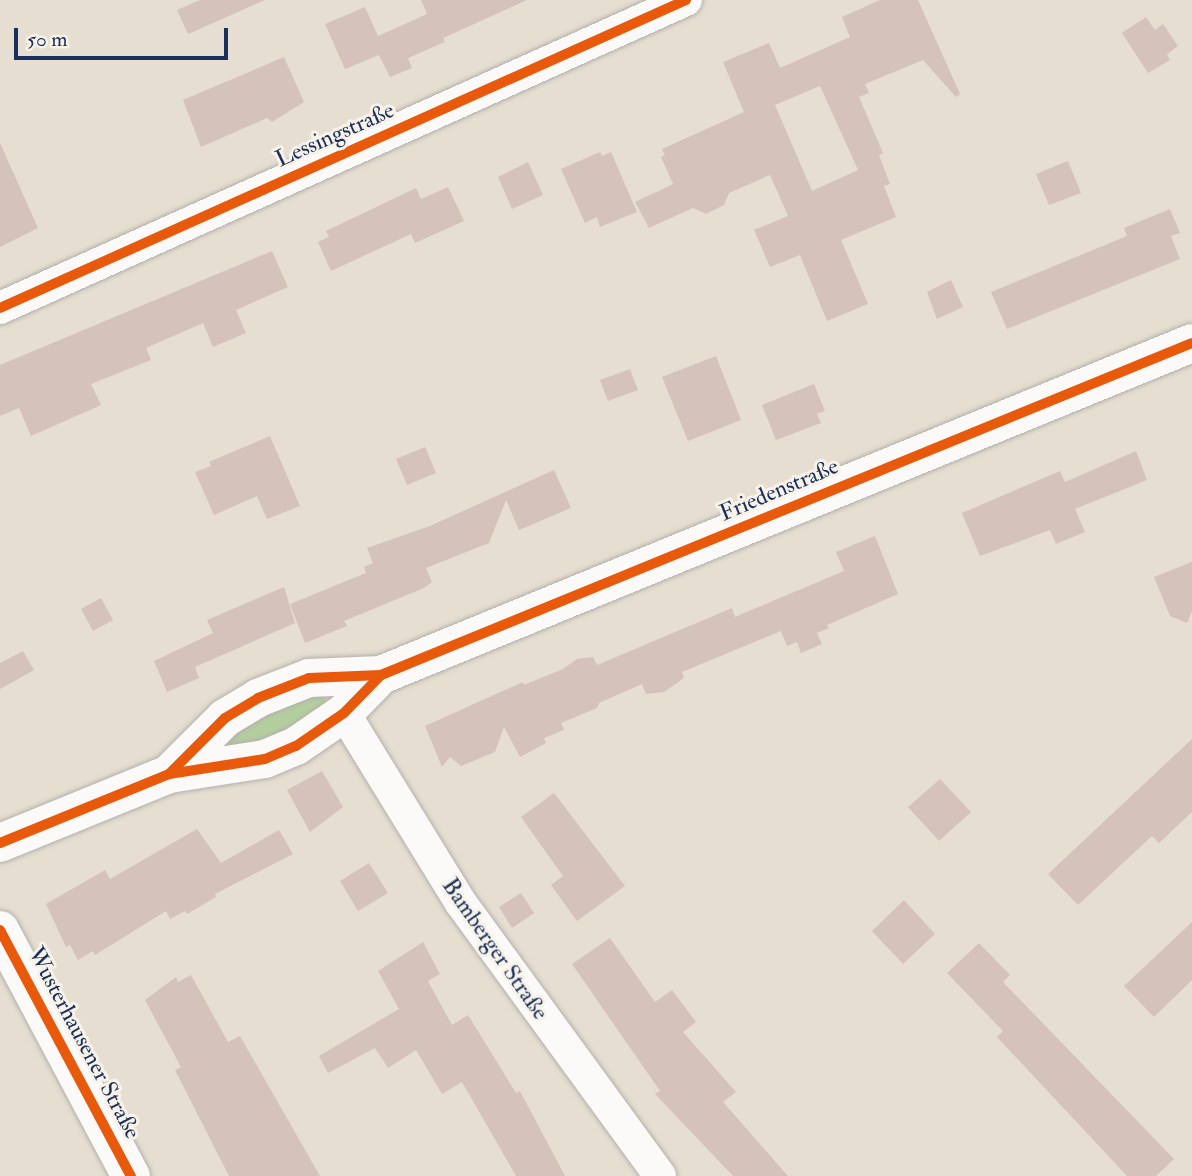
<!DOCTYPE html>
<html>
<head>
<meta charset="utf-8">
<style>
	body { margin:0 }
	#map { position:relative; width:1192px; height:1176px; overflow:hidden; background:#e6ded0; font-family:"IM FELL Double Pica",serif }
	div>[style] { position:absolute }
	.green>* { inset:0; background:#b4cf9e }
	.building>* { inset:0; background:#d5c2ba }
	.roads { filter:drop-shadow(0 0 2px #b3b0ac) drop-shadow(0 0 2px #b3b0ac) }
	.minor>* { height:32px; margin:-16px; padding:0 16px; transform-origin:16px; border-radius:16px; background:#fbfaf8 }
	.tertiary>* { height:38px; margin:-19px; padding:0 19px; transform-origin:19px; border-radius:19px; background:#fbfaf8 }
	.cycleway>* { height:10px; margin:-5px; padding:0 5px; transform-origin:5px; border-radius:5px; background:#e8590c }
	span { translate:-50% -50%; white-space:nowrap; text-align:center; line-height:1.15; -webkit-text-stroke:6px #f7f3e8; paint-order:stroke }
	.street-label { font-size:23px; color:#1b2f5e }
	.scale { position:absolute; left:14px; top:28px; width:214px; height:32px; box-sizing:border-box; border:4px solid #1b2f5e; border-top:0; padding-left:9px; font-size:21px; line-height:24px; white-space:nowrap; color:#1b2f5e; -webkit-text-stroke:5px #f7f3e8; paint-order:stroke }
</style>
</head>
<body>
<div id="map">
	<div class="green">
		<i style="clip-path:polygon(323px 694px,327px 705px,319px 720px,206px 760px,262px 705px)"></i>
	</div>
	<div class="building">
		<i style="clip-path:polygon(200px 0,265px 0,188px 34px,177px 10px)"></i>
		<i style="clip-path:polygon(421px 0,527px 0,443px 38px,445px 42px,408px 58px,412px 68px,390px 77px,379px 55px,345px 69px,325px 24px,365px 7px,378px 36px,427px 14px)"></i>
		<i style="clip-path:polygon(evenodd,880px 0,918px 0,960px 94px,956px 97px,923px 60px,865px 84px,869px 93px,859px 97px,883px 153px,879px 155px,890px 184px,884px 186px,896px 217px,841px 240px,868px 304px,827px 321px,800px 255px,770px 267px,754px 230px,788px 216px,770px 175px,729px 193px,724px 205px,706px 214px,693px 208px,649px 228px,635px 202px,673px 184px,661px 157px,665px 155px,662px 149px,744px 112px,723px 62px,769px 43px,780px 68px,850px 37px,842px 17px,880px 0,820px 86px,858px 170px,812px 191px,775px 105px,820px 86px)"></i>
		<i style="clip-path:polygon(1146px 17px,1155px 30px,1163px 24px,1178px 46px,1167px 54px,1170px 60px,1148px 73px,1122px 33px)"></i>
		<i style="clip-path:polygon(284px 57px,304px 102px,272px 122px,267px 118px,201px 147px,183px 100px)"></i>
		<i style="clip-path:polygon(0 143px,38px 228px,0 247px)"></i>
		<i style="clip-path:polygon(600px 152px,602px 156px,611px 152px,637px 212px,600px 227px,597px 217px,585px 223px,561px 169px)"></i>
		<i style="clip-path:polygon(1068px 161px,1081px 193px,1049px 205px,1036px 174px)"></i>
		<i style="clip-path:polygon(528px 162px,543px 195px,512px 209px,498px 177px)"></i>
		<i style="clip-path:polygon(448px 187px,464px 221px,415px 243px,411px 234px,331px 271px,318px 242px,329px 237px,326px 231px,416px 188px,421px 199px)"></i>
		<i style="clip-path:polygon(1170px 209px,1180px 233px,1171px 236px,1180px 259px,1007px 329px,991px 292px,1127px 236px,1124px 228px)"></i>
		<i style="clip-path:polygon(272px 251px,288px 287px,236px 310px,246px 333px,213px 347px,203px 323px,146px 348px,151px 360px,91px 384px,101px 405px,31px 436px,19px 408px,0 416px,0 365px)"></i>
		<i style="clip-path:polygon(951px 280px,963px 307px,937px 319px,927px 292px)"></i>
		<i style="clip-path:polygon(716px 356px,741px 420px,688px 441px,662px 377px)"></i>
		<i style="clip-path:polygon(630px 369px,638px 390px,608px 401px,600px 380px)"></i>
		<i style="clip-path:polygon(814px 384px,825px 411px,817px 414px,821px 423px,776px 440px,762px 405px)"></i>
		<i style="clip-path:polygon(270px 436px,300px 506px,267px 519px,257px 496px,214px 515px,195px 472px,211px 466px,209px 462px)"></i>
		<i style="clip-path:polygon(425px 447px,436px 473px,407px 485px,396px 459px)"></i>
		<i style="clip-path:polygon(1136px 451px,1147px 480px,1075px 509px,1085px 532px,1056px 544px,1050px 530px,980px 556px,962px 513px,1060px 471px,1065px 482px)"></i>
		<i style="clip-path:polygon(554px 470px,571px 508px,519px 530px,506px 500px,489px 543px,426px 568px,432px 582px,424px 588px,344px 621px,347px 626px,305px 643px,290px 604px,366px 573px,364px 567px,373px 563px,367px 548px,430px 526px)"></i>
		<i style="clip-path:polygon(875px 536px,898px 594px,827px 625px,829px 628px,817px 633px,822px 644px,801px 653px,797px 642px,787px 646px,781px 631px,682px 672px,684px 678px,664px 692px,646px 694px,642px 684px,599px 703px,597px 708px,561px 723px,564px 730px,544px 738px,546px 743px,520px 757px,504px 727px,495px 752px,461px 766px,450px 757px,442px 767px,425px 726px,523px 682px,524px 685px,563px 669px,577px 659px,593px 657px,597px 665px,732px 608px,735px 617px,844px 571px,836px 552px)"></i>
		<i style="clip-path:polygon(1192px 562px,1192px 611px,1187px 623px,1170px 616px,1154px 577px)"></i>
		<i style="clip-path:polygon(284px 587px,295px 623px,195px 667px,199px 678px,167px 692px,154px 661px,213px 633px,207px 620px)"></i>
		<i style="clip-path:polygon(101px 598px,113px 620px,93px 631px,81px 609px)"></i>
		<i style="clip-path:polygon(23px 651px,34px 670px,0 689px,0 663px)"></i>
		<i style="clip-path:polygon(1192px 739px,1192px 812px,1159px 843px,1152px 836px,1078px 905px,1048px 874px)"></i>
		<i style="clip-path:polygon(322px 771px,343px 807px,310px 832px,287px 790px)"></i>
		<i style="clip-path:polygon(940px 779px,971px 812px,939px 841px,908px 807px)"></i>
		<i style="clip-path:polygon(554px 793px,625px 886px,577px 921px,551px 885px,563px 876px,521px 817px)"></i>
		<i style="clip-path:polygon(197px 829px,221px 863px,279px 830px,293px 854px,215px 894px,216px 897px,187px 914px,185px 911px,170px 919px,166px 911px,95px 955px,93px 951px,78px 960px,70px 945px,66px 947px,46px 904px,105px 870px,110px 879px)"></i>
		<i style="clip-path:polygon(369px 863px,388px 893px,358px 911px,340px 881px)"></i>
		<i style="clip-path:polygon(521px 893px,534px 913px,512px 928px,499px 907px)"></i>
		<i style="clip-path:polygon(904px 900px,935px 934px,903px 964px,872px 931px)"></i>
		<i style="clip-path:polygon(1192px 922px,1192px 980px,1154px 1017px,1124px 986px)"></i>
		<i style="clip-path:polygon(610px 938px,655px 1002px,672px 990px,696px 1022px,683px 1032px,736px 1092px,723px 1102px,788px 1176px,733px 1176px,655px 1094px,660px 1091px,572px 964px)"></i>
		<i style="clip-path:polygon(423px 942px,440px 974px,428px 981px,452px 1025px,468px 1015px,516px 1093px,520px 1091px,565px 1176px,516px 1176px,462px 1082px,442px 1094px,416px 1050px,388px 1068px,375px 1048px,328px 1073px,319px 1056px,399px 1009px,378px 971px)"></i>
		<i style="clip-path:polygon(979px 943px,1010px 975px,1003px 982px,1174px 1159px,1156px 1176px,1127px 1176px,997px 1037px,1003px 1031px,947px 973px)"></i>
		<i style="clip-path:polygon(191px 975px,228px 1042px,240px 1036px,320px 1176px,229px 1176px,175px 1070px,181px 1067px,145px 1000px,176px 977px,178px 982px)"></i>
	</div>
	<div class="roads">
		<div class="minor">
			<i style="left:0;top:308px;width:752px;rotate:-24.18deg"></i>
			<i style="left:344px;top:713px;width:223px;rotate:58.4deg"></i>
			<i style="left:461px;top:903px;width:338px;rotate:53.9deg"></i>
		</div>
		<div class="tertiary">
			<i style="left:169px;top:774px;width:79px;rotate:-45deg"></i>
			<i style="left:225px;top:718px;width:39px;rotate:-31deg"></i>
			<i style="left:258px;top:698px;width:55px;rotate:-21.4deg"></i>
			<i style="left:309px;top:678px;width:72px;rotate:-2.4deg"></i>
			<i style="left:381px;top:675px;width:876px;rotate:-22.26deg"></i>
			<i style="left:0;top:843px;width:183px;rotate:-22.2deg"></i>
			<i style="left:169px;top:774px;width:97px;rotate:-8.9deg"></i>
			<i style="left:265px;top:759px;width:34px;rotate:-23deg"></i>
			<i style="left:296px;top:746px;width:58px;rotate:-34.5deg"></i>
			<i style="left:344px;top:713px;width:53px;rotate:-45.8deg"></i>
			<i style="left:0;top:930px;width:279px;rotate:62deg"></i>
		</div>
	</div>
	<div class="cycleway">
		<i style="left:0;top:308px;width:752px;rotate:-24.18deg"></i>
		<i style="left:169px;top:774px;width:79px;rotate:-45deg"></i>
		<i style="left:225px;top:718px;width:39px;rotate:-31deg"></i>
		<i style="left:258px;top:698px;width:55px;rotate:-21.4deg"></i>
		<i style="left:309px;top:678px;width:72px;rotate:-2.4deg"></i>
		<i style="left:381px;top:675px;width:876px;rotate:-22.26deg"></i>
		<i style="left:0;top:843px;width:183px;rotate:-22.2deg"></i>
		<i style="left:169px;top:774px;width:97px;rotate:-8.9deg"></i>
		<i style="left:265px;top:759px;width:34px;rotate:-23deg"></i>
		<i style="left:296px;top:746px;width:58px;rotate:-34.5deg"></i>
		<i style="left:344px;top:713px;width:53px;rotate:-45.8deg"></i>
		<i style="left:0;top:930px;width:279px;rotate:62deg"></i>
	</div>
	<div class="street-label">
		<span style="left:335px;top:135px;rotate:-24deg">Lessingstraße</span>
		<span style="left:779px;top:490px;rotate:-23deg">Friedenstraße</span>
		<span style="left:495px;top:949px;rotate:55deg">Bamberger Straße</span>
		<span style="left:84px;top:1043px;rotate:62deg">Wusterhausener Straße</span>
	</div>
	<div class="scale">50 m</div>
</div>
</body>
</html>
